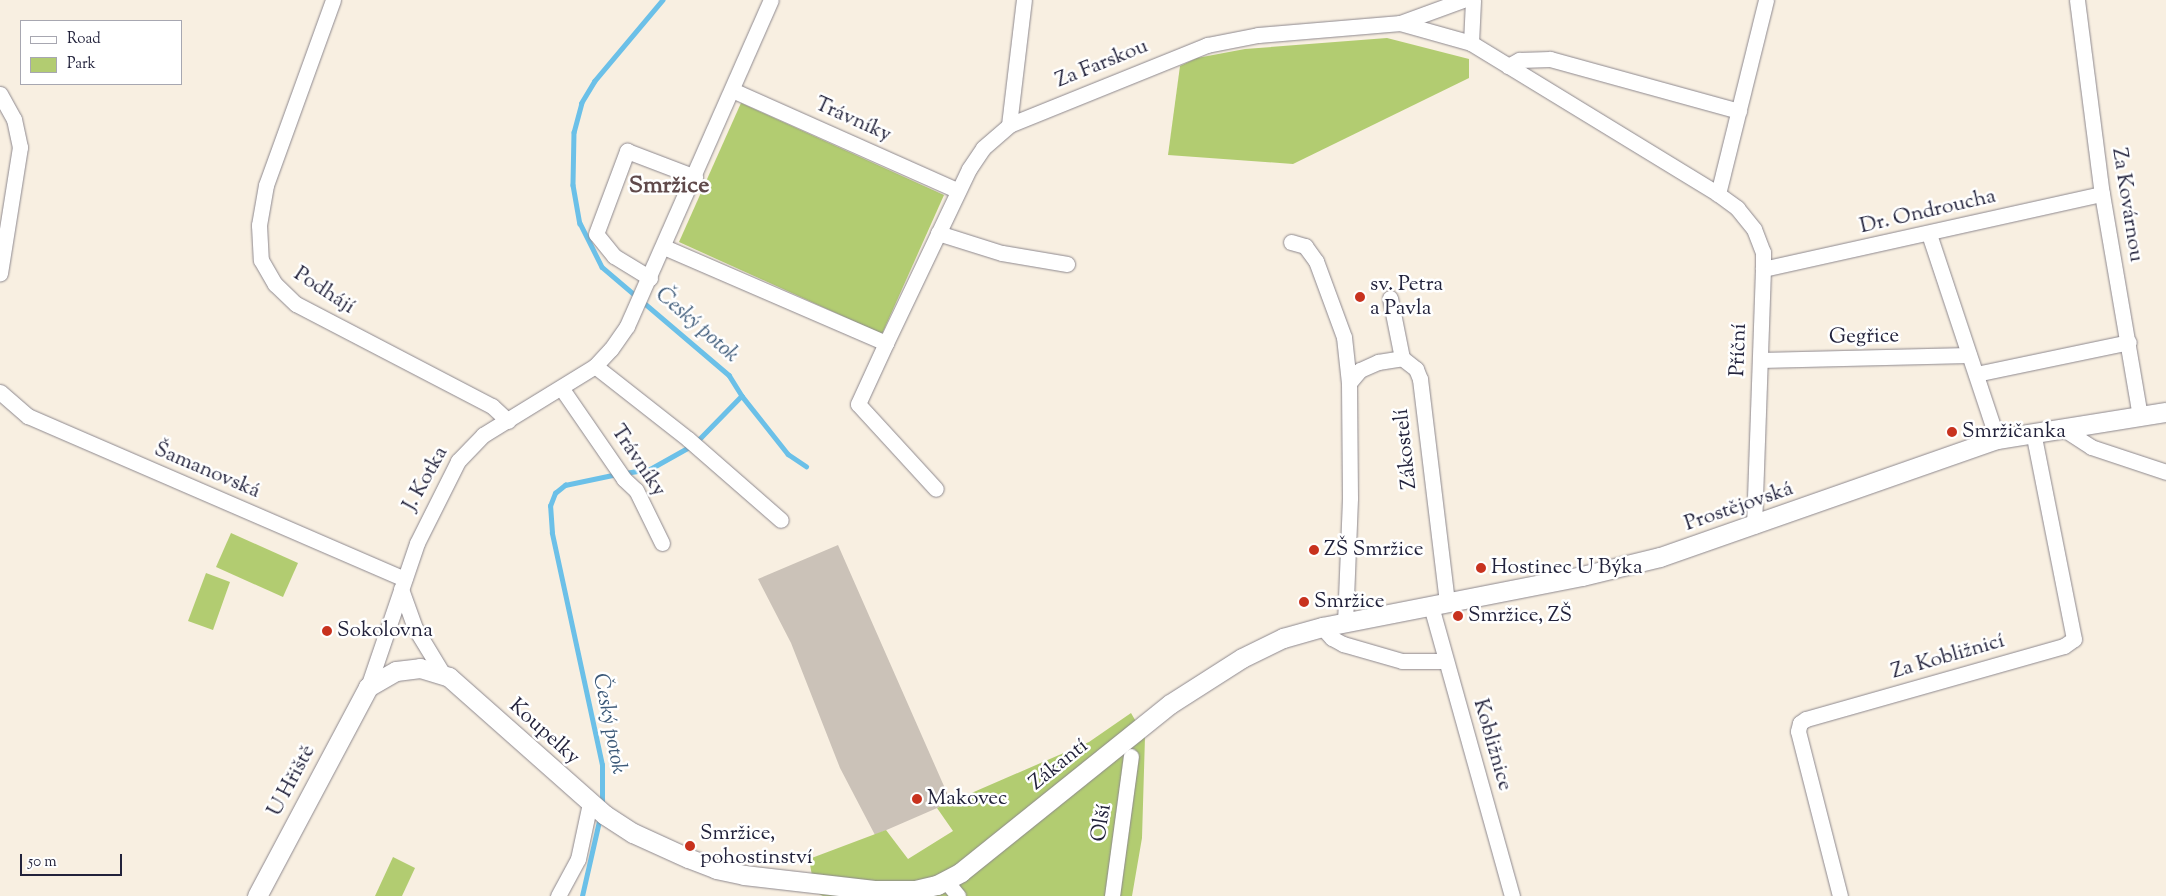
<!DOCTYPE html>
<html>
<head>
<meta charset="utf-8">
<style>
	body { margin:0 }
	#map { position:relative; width:2166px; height:896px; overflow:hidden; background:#f8efe1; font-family:"Sorts Mill Goudy",serif }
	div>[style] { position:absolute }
	.industrial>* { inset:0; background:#cbc2b8 }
	.green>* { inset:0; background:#b2cc71 }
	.stream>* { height:4.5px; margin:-2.25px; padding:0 2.25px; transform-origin:2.25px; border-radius:2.25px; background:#6bc0e8 }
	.roads { filter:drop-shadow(0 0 1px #8d888e) drop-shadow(0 0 1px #8d888e) }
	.minor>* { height:15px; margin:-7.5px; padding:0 7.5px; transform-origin:7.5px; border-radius:7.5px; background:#fff }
	.major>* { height:19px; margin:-9.5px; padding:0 9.5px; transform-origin:9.5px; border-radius:9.5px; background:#fff }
	.dots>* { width:14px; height:14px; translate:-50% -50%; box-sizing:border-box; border:2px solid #fff; border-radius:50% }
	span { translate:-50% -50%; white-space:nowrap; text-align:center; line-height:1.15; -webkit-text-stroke:5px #fff; paint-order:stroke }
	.street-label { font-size:21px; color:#22223b }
	.poi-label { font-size:21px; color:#22223b }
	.left { translate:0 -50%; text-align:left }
	.water-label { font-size:22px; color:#3c5978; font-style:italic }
	.quarter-label { font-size:24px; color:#604a4b; font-weight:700 }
	.legend { position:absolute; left:20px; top:20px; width:162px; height:65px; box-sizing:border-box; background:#fff; border:1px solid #a7a7b1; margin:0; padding:6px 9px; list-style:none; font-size:15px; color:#22223b }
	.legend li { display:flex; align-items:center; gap:10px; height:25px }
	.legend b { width:25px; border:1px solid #a7a7b1 }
	.scale { position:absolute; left:20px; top:854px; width:102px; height:22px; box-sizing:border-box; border:2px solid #22223b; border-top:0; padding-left:6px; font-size:15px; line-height:18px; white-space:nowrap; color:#22223b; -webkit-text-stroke:4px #fff; paint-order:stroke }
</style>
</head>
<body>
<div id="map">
	<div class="industrial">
		<i style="clip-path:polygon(838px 545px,951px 802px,875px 835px,840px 768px,791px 643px,758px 579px)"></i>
	</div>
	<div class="green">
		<i style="clip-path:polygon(1387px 38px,1469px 59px,1469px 78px,1293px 164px,1168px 155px,1180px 66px,1197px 58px,1245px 49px)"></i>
		<i style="clip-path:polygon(741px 103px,944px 195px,882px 334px,679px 242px)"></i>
		<i style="clip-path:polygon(231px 533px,298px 563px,283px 597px,216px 567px)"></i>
		<i style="clip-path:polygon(206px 573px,230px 582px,213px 630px,188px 621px)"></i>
		<i style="clip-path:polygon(1131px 713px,1145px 737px,1142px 838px,1132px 896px,823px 896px,815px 892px,809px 859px,886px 830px,908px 859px,953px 831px,937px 808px,1089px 742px)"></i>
		<i style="clip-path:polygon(393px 857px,415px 868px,402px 896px,375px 896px)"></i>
	</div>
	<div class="stream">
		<i style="left:663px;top:0;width:106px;rotate:130deg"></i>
		<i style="left:595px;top:81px;width:26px;rotate:121deg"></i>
		<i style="left:582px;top:103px;width:30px;rotate:105deg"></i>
		<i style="left:574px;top:132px;width:53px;rotate:91.1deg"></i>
		<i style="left:573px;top:185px;width:39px;rotate:80deg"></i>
		<i style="left:580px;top:223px;width:49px;rotate:63.4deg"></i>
		<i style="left:602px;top:267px;width:167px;rotate:40.4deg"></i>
		<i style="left:729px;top:375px;width:25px;rotate:58deg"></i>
		<i style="left:742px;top:396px;width:64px;rotate:134.4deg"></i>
		<i style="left:742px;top:396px;width:74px;rotate:51.6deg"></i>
		<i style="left:788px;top:454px;width:22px;rotate:34deg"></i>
		<i style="left:625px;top:473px;width:25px;rotate:-9deg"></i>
		<i style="left:650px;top:469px;width:47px;rotate:-29.3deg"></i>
		<i style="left:602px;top:804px;width:39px;rotate:-90deg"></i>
		<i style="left:602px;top:765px;width:237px;rotate:-102.2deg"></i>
		<i style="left:552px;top:533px;width:27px;rotate:-94deg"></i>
		<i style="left:550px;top:506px;width:14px;rotate:-69deg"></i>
		<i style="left:555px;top:493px;width:13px;rotate:-39deg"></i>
		<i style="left:565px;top:485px;width:53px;rotate:-11.9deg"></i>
		<i style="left:582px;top:896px;width:81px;rotate:-77.2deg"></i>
	</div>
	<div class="roads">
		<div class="minor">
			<i style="left:333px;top:0;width:197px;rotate:109.9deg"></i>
			<i style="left:266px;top:185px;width:41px;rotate:99.9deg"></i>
			<i style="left:259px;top:225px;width:35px;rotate:87deg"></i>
			<i style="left:261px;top:260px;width:28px;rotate:60deg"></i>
			<i style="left:275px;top:284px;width:29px;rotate:44deg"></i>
			<i style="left:296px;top:304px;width:221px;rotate:27.5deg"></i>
			<i style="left:492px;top:406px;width:22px;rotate:43deg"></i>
			<i style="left:2077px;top:0;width:196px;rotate:82.7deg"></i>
			<i style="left:2102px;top:194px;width:225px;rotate:80.3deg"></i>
			<i style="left:1400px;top:23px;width:67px;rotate:-20.1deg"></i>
			<i style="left:1471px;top:43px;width:43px;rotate:-87.3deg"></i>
			<i style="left:1508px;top:66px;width:13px;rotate:-29deg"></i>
			<i style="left:1519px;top:60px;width:31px;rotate:-2deg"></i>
			<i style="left:1550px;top:59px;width:196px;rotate:15.4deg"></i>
			<i style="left:732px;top:90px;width:246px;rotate:24deg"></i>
			<i style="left:0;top:94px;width:29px;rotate:61deg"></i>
			<i style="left:14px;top:119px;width:29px;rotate:78deg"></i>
			<i style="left:20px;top:147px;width:128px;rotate:99deg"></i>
			<i style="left:1009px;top:125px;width:126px;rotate:-83.2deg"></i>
			<i style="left:1718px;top:194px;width:200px;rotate:-76.1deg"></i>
			<i style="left:938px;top:233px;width:67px;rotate:17.4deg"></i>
			<i style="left:1002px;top:253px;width:66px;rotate:9.6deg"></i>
			<i style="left:1929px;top:234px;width:216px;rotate:71.6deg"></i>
			<i style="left:1291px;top:242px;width:15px;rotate:16deg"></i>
			<i style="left:1305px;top:246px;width:19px;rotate:54deg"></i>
			<i style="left:1316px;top:261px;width:81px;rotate:69.8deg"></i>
			<i style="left:1344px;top:337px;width:46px;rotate:83.8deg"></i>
			<i style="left:664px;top:247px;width:242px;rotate:23.4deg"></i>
			<i style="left:886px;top:343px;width:193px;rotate:-64.5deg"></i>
			<i style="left:969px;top:169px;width:25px;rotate:-56deg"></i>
			<i style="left:983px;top:148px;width:35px;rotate:-41deg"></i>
			<i style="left:1009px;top:125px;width:214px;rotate:-22deg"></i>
			<i style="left:1207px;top:45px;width:52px;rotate:-11.1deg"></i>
			<i style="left:1258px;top:35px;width:143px;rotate:-4.8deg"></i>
			<i style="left:1400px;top:23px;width:74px;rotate:15.7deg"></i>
			<i style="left:1471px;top:43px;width:289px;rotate:31.4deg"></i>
			<i style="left:1718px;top:194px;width:24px;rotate:36deg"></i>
			<i style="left:1737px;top:208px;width:27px;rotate:51deg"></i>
			<i style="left:1754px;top:229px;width:25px;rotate:69deg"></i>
			<i style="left:1763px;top:252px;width:17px;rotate:90deg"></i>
			<i style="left:1763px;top:269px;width:257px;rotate:92deg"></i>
			<i style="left:1763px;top:269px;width:347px;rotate:-12.5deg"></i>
			<i style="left:650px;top:278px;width:42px;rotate:-148.6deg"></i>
			<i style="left:614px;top:256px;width:28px;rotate:-129deg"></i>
			<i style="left:596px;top:234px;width:89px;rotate:-69.5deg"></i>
			<i style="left:627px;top:151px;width:73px;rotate:20.9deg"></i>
			<i style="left:1390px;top:298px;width:61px;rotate:78.7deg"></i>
			<i style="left:886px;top:343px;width:67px;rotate:114.7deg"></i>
			<i style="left:858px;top:404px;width:115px;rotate:47.5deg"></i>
			<i style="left:1760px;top:360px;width:209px;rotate:-1.4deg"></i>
			<i style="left:595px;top:366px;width:118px;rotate:38.1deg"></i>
			<i style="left:688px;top:439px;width:123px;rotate:41.1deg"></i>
			<i style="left:1976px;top:374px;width:156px;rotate:-11.8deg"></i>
			<i style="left:562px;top:389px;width:109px;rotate:55.4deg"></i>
			<i style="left:624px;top:479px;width:16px;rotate:43deg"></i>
			<i style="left:636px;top:490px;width:59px;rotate:63.9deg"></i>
			<i style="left:0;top:392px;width:37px;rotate:41deg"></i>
			<i style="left:28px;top:416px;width:410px;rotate:23.4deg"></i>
			<i style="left:2062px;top:428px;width:35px;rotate:33deg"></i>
			<i style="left:2091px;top:447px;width:79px;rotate:18.4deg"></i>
			<i style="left:401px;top:589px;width:41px;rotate:70.3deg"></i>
			<i style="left:415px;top:628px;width:54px;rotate:58.7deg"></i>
			<i style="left:1431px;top:606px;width:301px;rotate:74.4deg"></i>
			<i style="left:1345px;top:623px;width:125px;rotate:-87.7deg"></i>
			<i style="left:1350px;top:498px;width:115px;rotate:-90.5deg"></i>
			<i style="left:1349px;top:383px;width:17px;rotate:-50deg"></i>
			<i style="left:1360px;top:370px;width:20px;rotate:-24deg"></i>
			<i style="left:1378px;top:362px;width:24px;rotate:-9deg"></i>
			<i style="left:1402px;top:358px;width:18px;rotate:38deg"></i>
			<i style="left:1416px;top:369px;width:11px;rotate:68deg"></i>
			<i style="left:1420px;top:379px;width:226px;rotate:83.1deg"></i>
			<i style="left:1322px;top:627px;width:15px;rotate:48deg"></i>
			<i style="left:1332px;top:638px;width:13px;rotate:29deg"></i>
			<i style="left:1343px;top:644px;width:61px;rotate:16.1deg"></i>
			<i style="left:1402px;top:661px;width:43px"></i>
			<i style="left:368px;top:687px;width:152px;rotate:-71.2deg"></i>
			<i style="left:417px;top:543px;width:92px;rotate:-63.4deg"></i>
			<i style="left:458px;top:461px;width:36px;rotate:-46deg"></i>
			<i style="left:483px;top:435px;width:132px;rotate:-31.6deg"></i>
			<i style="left:595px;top:366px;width:23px;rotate:-47deg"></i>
			<i style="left:611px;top:349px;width:28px;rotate:-55deg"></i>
			<i style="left:627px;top:326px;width:356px;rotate:-66.2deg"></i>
			<i style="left:946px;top:881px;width:19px;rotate:51deg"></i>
			<i style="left:558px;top:896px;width:42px;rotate:-61.6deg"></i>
			<i style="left:578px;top:859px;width:57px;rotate:-77.9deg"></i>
			<i style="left:1112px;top:896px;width:141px;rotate:-82.3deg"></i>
			<i style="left:1840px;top:896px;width:170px;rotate:-104.3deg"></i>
			<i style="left:1798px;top:731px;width:8px;rotate:-76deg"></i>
			<i style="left:1800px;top:723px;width:7px;rotate:-34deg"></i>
			<i style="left:1806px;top:719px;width:268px;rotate:-15.8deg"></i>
			<i style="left:2064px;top:646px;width:12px;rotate:-35deg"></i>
			<i style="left:2074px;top:639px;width:211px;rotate:-101.2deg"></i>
		</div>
		<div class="major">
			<i style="left:257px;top:896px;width:237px;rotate:-62deg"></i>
			<i style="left:368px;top:687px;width:32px;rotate:-30deg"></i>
			<i style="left:396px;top:671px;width:24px;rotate:-7deg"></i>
			<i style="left:420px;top:668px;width:30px;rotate:17deg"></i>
			<i style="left:449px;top:677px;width:208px;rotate:41.5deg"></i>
			<i style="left:605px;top:815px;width:33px;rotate:33deg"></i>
			<i style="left:633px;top:833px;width:60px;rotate:24.4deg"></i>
			<i style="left:688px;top:858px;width:30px;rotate:21deg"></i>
			<i style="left:716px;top:869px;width:29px;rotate:12deg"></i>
			<i style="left:744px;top:875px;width:131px;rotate:6.6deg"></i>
			<i style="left:874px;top:890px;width:41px"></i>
			<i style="left:915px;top:890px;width:23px;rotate:-13deg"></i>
			<i style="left:937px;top:885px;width:27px;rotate:-28deg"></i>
			<i style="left:961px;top:872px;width:268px;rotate:-38.8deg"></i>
			<i style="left:1170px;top:704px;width:85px;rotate:-32.6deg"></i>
			<i style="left:1242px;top:658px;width:46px;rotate:-26deg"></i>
			<i style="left:1283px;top:638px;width:41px;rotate:-15.8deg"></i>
			<i style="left:1322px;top:627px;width:265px;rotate:-11.1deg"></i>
			<i style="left:1582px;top:576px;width:80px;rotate:-13.7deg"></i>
			<i style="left:1660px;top:557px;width:357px;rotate:-19.3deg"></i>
			<i style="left:1997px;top:439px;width:171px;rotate:-9.1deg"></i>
		</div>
	</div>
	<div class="dots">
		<i style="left:1360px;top:297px;background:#c8321e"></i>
		<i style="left:1952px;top:432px;background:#c8321e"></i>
		<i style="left:1314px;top:550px;background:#c8321e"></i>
		<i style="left:1481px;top:568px;background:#c8321e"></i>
		<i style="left:1304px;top:602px;background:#c8321e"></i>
		<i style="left:1458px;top:616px;background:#c8321e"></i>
		<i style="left:327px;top:631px;background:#c8321e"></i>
		<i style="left:917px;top:799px;background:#c8321e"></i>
		<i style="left:690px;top:846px;background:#c8321e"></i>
	</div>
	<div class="street-label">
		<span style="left:1102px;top:64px;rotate:-22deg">Za Farskou</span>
		<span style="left:853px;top:120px;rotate:24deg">Trávníky</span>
		<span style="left:2127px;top:205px;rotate:81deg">Za Kovárnou</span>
		<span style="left:1928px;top:212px;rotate:-13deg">Dr. Ondroucha</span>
		<span style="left:324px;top:291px;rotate:33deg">Podhájí</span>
		<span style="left:1864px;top:337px;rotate:-1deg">Gegřice</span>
		<span style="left:1739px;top:350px;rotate:-88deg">Příční</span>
		<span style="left:1406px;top:449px;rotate:-96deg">Zákostelí</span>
		<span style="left:638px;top:461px;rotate:56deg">Trávníky</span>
		<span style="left:207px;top:471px;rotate:23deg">Šamanovská</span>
		<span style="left:426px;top:479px;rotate:-61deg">J. Kotka</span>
		<span style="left:1739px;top:507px;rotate:-19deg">Prostějovská</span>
		<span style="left:1948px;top:657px;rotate:-16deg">Za Kobližnicí</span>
		<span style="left:544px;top:732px;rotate:42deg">Koupelky</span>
		<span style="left:1492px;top:745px;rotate:74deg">Kobližnice</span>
		<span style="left:1059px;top:765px;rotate:-39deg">Zákantí</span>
		<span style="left:292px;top:781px;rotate:-62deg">U Hřiště</span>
		<span style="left:1102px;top:823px;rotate:-81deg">Olší</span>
	</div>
	<div class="poi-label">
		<span class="left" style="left:1370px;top:297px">sv. Petra<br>a Pavla</span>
		<span class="left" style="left:1962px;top:432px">Smržičanka</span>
		<span class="left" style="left:1324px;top:550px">ZŠ Smržice</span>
		<span class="left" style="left:1491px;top:568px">Hostinec U Býka</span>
		<span class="left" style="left:1314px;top:602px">Smržice</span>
		<span class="left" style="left:1468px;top:616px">Smržice, ZŠ</span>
		<span class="left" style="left:337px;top:631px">Sokolovna</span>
		<span class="left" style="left:927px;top:799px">Makovec</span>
		<span class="left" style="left:700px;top:846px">Smržice,<br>pohostinství</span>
	</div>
	<div class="water-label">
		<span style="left:696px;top:326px;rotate:41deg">Český potok</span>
		<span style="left:608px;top:724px;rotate:79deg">Český potok</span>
	</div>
	<div class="quarter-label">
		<span style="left:669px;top:187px">Smržice</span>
	</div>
	<ul class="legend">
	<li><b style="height:6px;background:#fff"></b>Road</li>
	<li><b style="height:14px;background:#b2cc71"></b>Park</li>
	</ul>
	<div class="scale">50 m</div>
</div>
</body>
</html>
